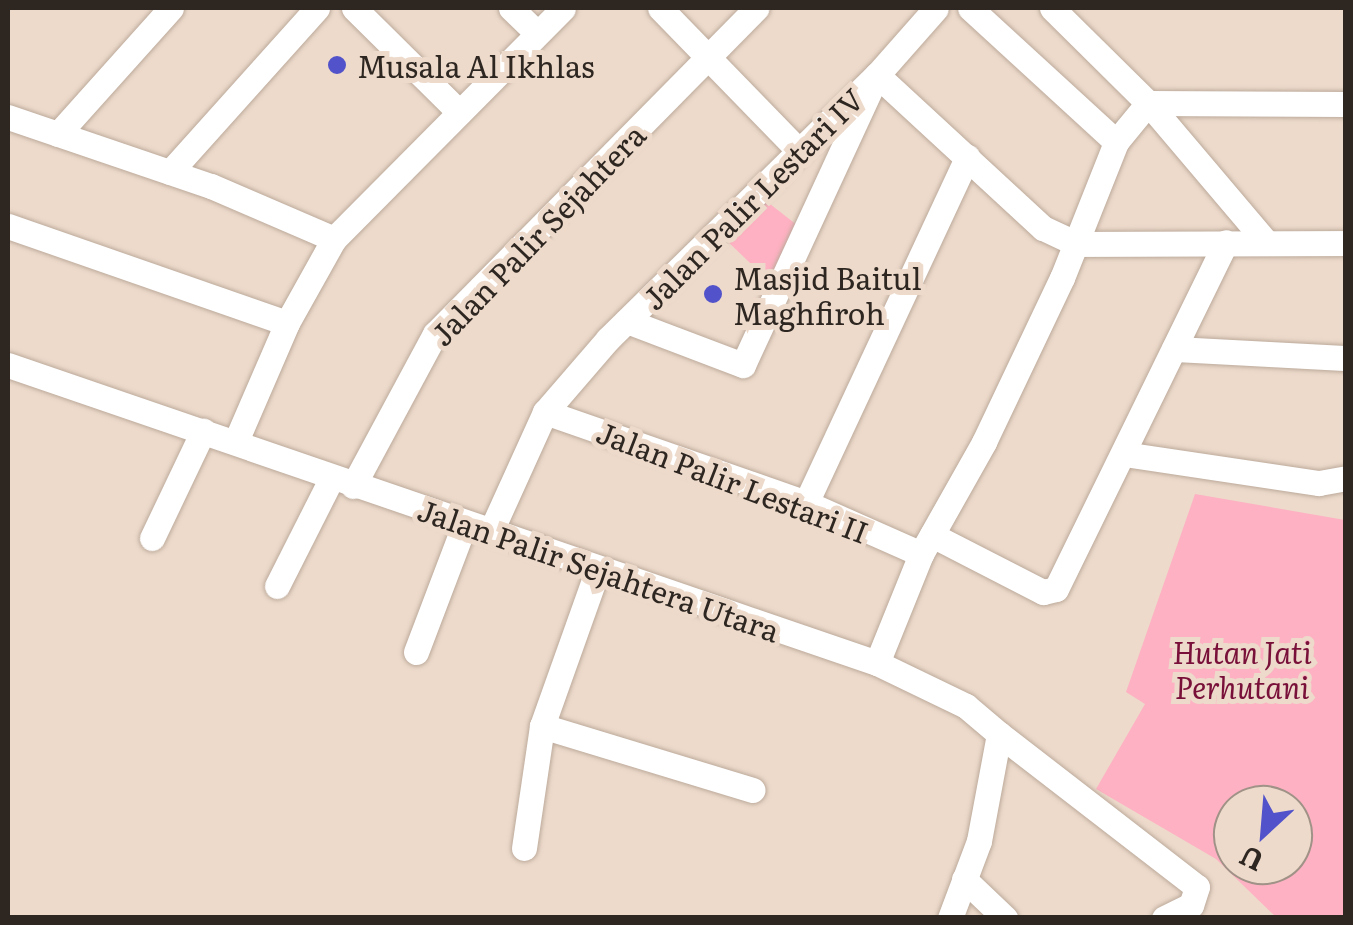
<!DOCTYPE html>
<html>
<head>
<meta charset="utf-8">
<style>
	body { margin:0 }
	#map { position:relative; width:1353px; height:925px; overflow:hidden; background:#eddacb; font-family:Literata,serif }
	div>[style] { position:absolute }
	.green>* { inset:0; background:#feb1c2 }
	.roads { filter:drop-shadow(0 0 2px #bcaa9b) drop-shadow(0 0 2px #bcaa9b) }
	.minor>* { height:25px; margin:-12.5px; padding:0 12.5px; transform-origin:12.5px; border-radius:12.5px; background:#fff }
	.dots>* { width:28px; height:28px; translate:-50% -50%; box-sizing:border-box; border:5px solid #eddacb; border-radius:50% }
	span { translate:-50% -50%; white-space:nowrap; text-align:center; line-height:1.15; -webkit-text-stroke:10px #eddacb; paint-order:stroke }
	.poi-label { font-size:30px; color:#2d2621 }
	.left { translate:0 -50%; text-align:left }
	.street-label { font-size:30px; color:#2d2621 }
	.park-label { font-size:30px; color:#791039; font-style:italic }
	.frame { position:absolute; inset:0; border:10px solid #2d2621; pointer-events:none }
	.north { position:absolute; left:1213px; top:785px; width:100px; height:100px; box-sizing:border-box; background:#eddacb; border:2px solid #a09287; border-radius:50%; rotate:206deg; font-size:28px; font-weight:700; line-height:40px; text-align:center; color:#2d2621 }
	.north::after { content:''; display:block; margin:auto; width:35px; height:45px; background:#5253ca; clip-path:polygon(50% 0,100% 100%,50% 72%,0 100%) }
</style>
</head>
<body>
<div id="map">
	<div class="green">
		<i style="clip-path:polygon(761px 197px,802px 229px,774px 286px,722px 236px)"></i>
		<i style="clip-path:polygon(evenodd,1195px 494px,1345px 520px,1345px 917px,1276px 917px,1216px 859px,1096px 789px,1145px 704px,1126px 692px,1195px 494px,1233px 805px,1293px 805px,1293px 865px,1233px 865px,1233px 805px)"></i>
	</div>
	<div class="roads">
		<div class="minor">
			<i style="left:354px;top:8px;width:148px;rotate:44.7deg"></i>
			<i style="left:511px;top:8px;width:36px;rotate:44deg"></i>
			<i style="left:660px;top:8px;width:199px;rotate:45.8deg"></i>
			<i style="left:970px;top:8px;width:198px;rotate:42.5deg"></i>
			<i style="left:8px;top:117px;width:214px;rotate:18.8deg"></i>
			<i style="left:211px;top:186px;width:134px;rotate:23.3deg"></i>
			<i style="left:58px;top:134px;width:169px;rotate:-48.1deg"></i>
			<i style="left:170px;top:172px;width:220px;rotate:-48.1deg"></i>
			<i style="left:8px;top:226px;width:295px;rotate:19.2deg"></i>
			<i style="left:1266px;top:242px;width:182px;rotate:-130.3deg"></i>
			<i style="left:1148px;top:103px;width:198px;rotate:0.3deg"></i>
			<i style="left:627px;top:321px;width:124px;rotate:20.8deg"></i>
			<i style="left:743px;top:365px;width:319px;rotate:-65.2deg"></i>
			<i style="left:877px;top:75px;width:226px;rotate:42.7deg"></i>
			<i style="left:1043px;top:228px;width:38px;rotate:25deg"></i>
			<i style="left:1077px;top:244px;width:269px;rotate:-0.2deg"></i>
			<i style="left:1174px;top:349px;width:172px;rotate:3deg"></i>
			<i style="left:8px;top:365px;width:919px;rotate:18.93deg"></i>
			<i style="left:877px;top:663px;width:99px;rotate:25.8deg"></i>
			<i style="left:966px;top:706px;width:43px;rotate:40.3deg"></i>
			<i style="left:999px;top:734px;width:109px;rotate:100.6deg"></i>
			<i style="left:979px;top:841px;width:82px;rotate:110.6deg"></i>
			<i style="left:545px;top:412px;width:276px;rotate:19.2deg"></i>
			<i style="left:806px;top:503px;width:126px;rotate:23.9deg"></i>
			<i style="left:236px;top:441px;width:129px;rotate:-66.6deg"></i>
			<i style="left:287px;top:323px;width:96px;rotate:-60.8deg"></i>
			<i style="left:334px;top:239px;width:325px;rotate:-45.2deg"></i>
			<i style="left:1124px;top:454px;width:197px;rotate:8.5deg"></i>
			<i style="left:1319px;top:483px;width:27px;rotate:-10deg"></i>
			<i style="left:353px;top:486px;width:173px;rotate:-61.7deg"></i>
			<i style="left:435px;top:334px;width:458px;rotate:-45.4deg"></i>
			<i style="left:806px;top:503px;width:382px;rotate:-65deg"></i>
			<i style="left:491px;top:531px;width:131px;rotate:-65.6deg"></i>
			<i style="left:545px;top:412px;width:96px;rotate:-49.2deg"></i>
			<i style="left:608px;top:339px;width:377px;rotate:-44.5deg"></i>
			<i style="left:877px;top:75px;width:89px;rotate:-48.6deg"></i>
			<i style="left:932px;top:535px;width:125px;rotate:27.2deg"></i>
			<i style="left:1043px;top:592px;width:13px;rotate:-13deg"></i>
			<i style="left:1056px;top:589px;width:386px;rotate:-63.9deg"></i>
			<i style="left:152px;top:538px;width:119px;rotate:-64.5deg"></i>
			<i style="left:277px;top:586px;width:118px;rotate:-63.2deg"></i>
			<i style="left:416px;top:652px;width:138px;rotate:-69.2deg"></i>
			<i style="left:877px;top:663px;width:118px;rotate:-68deg"></i>
			<i style="left:921px;top:554px;width:129px;rotate:-60.6deg"></i>
			<i style="left:984px;top:442px;width:182px;rotate:-64.6deg"></i>
			<i style="left:1062px;top:278px;width:146px;rotate:-68.3deg"></i>
			<i style="left:1116px;top:142px;width:50px;rotate:-50.6deg"></i>
			<i style="left:1148px;top:103px;width:135px;rotate:-135.3deg"></i>
			<i style="left:542px;top:726px;width:220px;rotate:16.9deg"></i>
			<i style="left:999px;top:734px;width:250px;rotate:37.7deg"></i>
			<i style="left:1197px;top:887px;width:19px;rotate:108deg"></i>
			<i style="left:1191px;top:905px;width:30px;rotate:154deg"></i>
			<i style="left:524px;top:848px;width:123px;rotate:-81.6deg"></i>
			<i style="left:542px;top:726px;width:167px;rotate:-70.4deg"></i>
			<i style="left:964px;top:879px;width:57px;rotate:43.6deg"></i>
		</div>
	</div>
	<div class="dots">
		<i style="left:337px;top:65px;background:#5253ca"></i>
		<i style="left:713px;top:294px;background:#5253ca"></i>
	</div>
	<div class="poi-label">
		<span class="left" style="left:357px;top:65px">Musala Al Ikhlas</span>
		<span class="left" style="left:733px;top:294px">Masjid Baitul<br>Maghfiroh</span>
	</div>
	<div class="street-label">
		<span style="left:752px;top:198px;rotate:-45deg">Jalan Palir Lestari IV</span>
		<span style="left:537px;top:234px;rotate:-46deg">Jalan Palir Sejahtera</span>
		<span style="left:733px;top:481px;rotate:21deg">Jalan Palir Lestari II</span>
		<span style="left:599px;top:569px;rotate:19deg">Jalan Palir Sejahtera Utara</span>
	</div>
	<div class="park-label">
		<span style="left:1242px;top:668px">Hutan Jati<br>Perhutani</span>
	</div>
	<div class="frame"></div>
	<div class="north">U</div>
</div>
</body>
</html>
